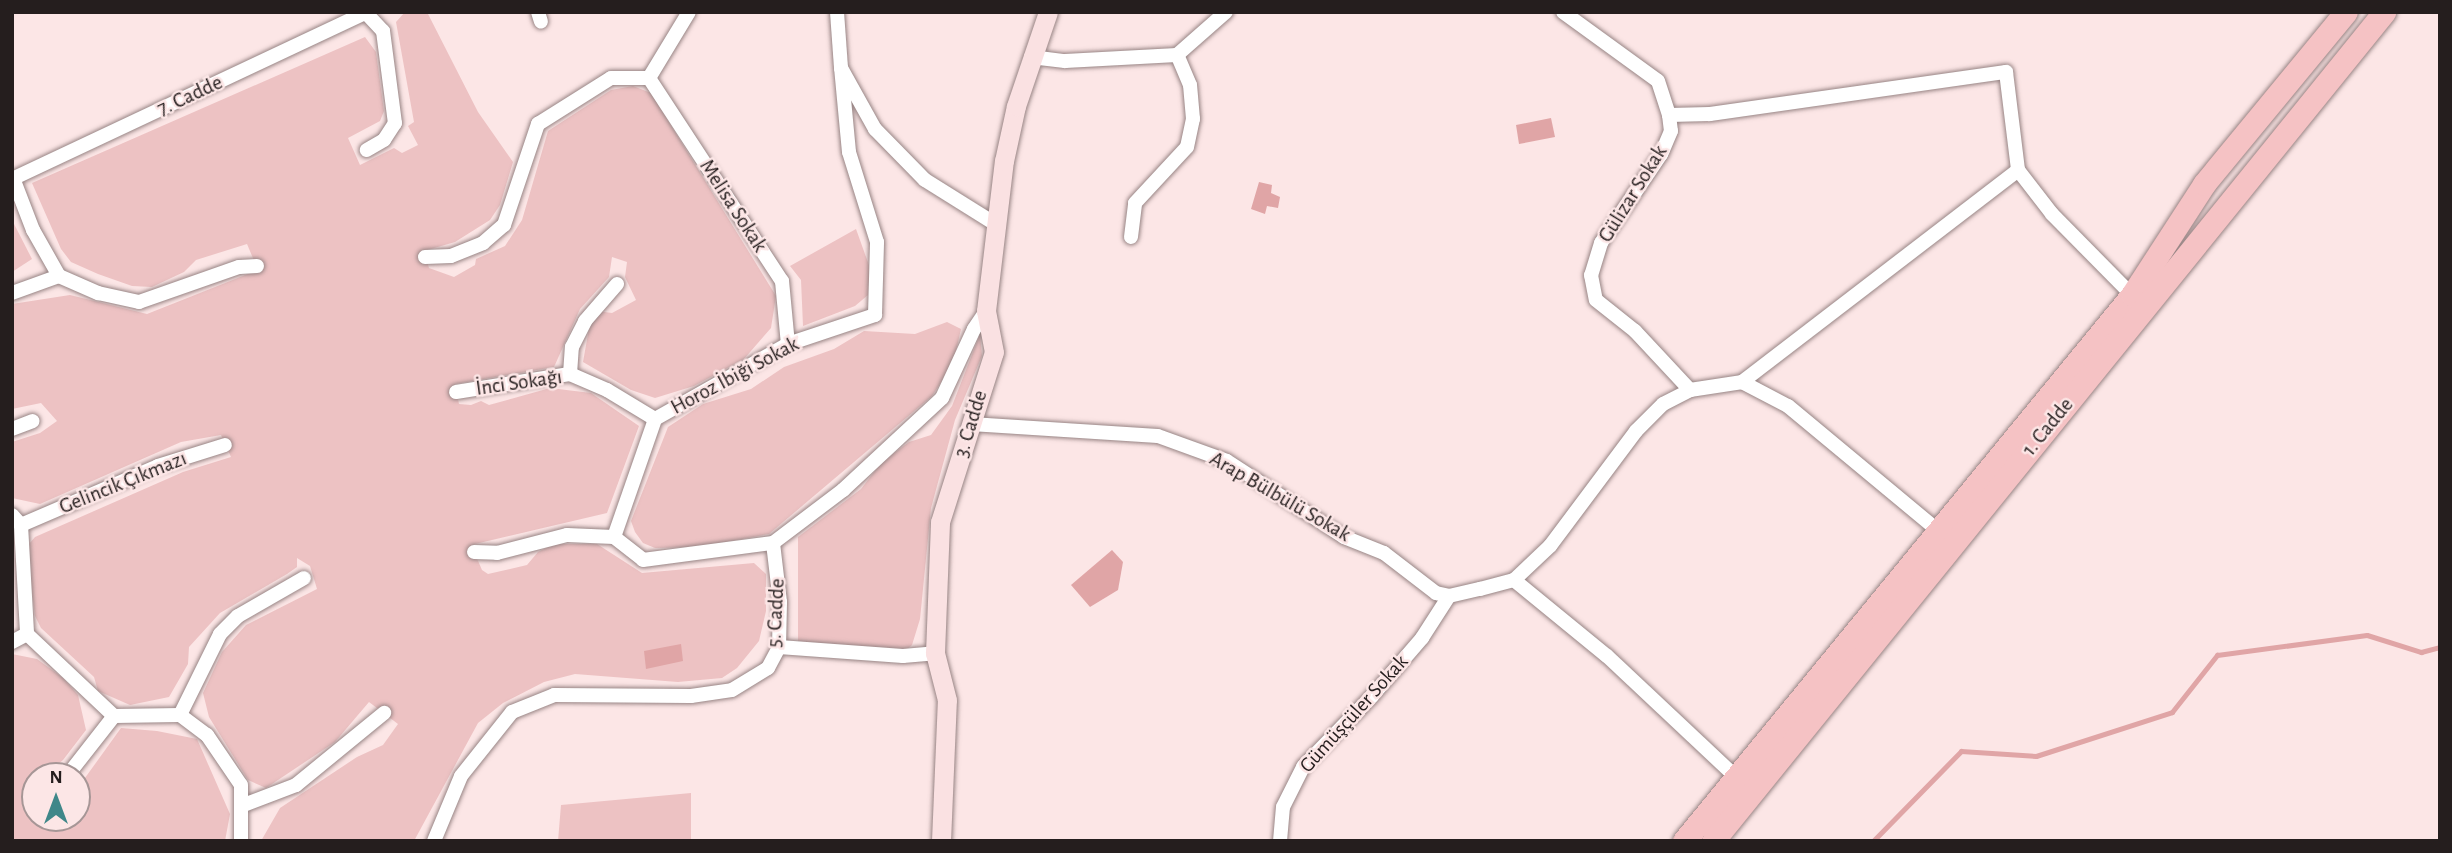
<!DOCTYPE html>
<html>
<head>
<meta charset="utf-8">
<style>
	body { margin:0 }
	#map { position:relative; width:2452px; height:853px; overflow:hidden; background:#fce6e6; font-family:"Alegreya Sans",sans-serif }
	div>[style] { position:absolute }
	.green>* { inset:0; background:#edc2c3 }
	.water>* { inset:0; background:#e0a5a6 }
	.stream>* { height:5px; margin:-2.5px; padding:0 2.5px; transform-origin:2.5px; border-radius:2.5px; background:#e0a5a6 }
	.roads { filter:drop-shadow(0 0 2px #978484) drop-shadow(0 0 2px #978484) }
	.minor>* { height:14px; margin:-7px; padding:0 7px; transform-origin:7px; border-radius:7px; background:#fff }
	.secondary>* { height:19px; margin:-9.5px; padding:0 9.5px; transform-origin:9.5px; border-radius:9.5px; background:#fae1e2 }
	.primary>* { height:23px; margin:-11.5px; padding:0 11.5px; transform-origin:11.5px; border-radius:11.5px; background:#f5c2c4 }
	span { translate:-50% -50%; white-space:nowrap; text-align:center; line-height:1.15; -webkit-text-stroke:5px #fce6e6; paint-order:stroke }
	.street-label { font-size:21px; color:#251e1e }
	.frame { position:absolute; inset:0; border:14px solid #251e1e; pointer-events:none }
	.north { position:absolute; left:21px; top:762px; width:70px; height:70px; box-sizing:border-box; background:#fce6e6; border:2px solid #a69696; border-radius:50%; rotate:0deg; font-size:19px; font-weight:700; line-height:28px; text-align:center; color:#251e1e }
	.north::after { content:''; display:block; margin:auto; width:24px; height:32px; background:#3f8789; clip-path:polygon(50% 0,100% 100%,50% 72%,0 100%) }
</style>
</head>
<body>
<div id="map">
	<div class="green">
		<i style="clip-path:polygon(405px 12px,427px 12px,478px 112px,513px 162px,500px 205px,490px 220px,455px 242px,424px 251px,429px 268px,454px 277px,475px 265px,476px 259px,505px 246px,522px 220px,548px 131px,611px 90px,633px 86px,651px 93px,776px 296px,771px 328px,744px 359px,694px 386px,655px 398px,631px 390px,583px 362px,590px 323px,597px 311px,612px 313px,636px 300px,625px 277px,627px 262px,612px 257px,609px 277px,580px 309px,554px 367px,455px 384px,459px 404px,471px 405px,481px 401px,489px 405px,550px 388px,591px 393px,639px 426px,607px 513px,475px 544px,472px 547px,482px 570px,488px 574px,527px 565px,538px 552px,554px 544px,597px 544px,642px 573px,754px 563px,766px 574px,766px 611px,759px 641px,737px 668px,722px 678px,678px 682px,575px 674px,544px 682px,503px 703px,478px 723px,414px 841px,261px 841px,280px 808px,357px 757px,383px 745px,398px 724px,369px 702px,335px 742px,266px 788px,248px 780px,209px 717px,203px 693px,222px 652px,246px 625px,317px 589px,310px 566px,297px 558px,297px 567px,287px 574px,220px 613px,189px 647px,188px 664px,169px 697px,130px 705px,98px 691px,94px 677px,41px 628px,35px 616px,29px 568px,29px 544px,35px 537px,183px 472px,231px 457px,221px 435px,181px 442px,40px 504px,12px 498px,12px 442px,40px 433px,57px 421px,41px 403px,12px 409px,12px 304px,70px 295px,147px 314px,258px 270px,247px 244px,196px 260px,184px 272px,152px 287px,132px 286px,98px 274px,71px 262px,61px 249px,32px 183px,365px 37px,376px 52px,384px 111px,380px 121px,348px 138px,360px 165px,394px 148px,402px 153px,418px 145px,408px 126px,414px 122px,396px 22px)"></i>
		<i style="clip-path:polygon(12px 220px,32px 259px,12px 272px)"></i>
		<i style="clip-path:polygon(856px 229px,870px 268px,868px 295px,855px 306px,803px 326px,801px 280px,790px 266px)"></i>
		<i style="clip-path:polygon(947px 322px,961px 329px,953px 364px,932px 396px,769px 534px,699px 547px,655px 548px,643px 543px,635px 532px,631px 521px,668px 427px,703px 404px,751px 389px,784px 367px,834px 349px,864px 331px,915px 334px)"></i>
		<i style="clip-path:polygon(980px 334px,982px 356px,955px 420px,931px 508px,920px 619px,912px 645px,906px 650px,798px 642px,798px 537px,861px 489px,881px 463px,909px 442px,931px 435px,952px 406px)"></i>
		<i style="clip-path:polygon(12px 654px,37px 659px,63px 678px,78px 695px,86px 730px,63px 760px,44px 776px,35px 776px,35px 783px,27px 790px,35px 818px,77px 818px,77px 789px,121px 728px,157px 731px,197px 739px,230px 814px,225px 841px,12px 841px)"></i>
		<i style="clip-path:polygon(691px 793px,691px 841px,558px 841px,561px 805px)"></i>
	</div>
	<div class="water">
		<i style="clip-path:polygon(1551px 118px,1555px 137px,1519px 144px,1516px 125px)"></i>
		<i style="clip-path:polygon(1259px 182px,1272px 185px,1271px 193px,1280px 197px,1278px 208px,1267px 206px,1265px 214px,1251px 209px)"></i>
		<i style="clip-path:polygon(1112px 550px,1123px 562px,1118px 590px,1090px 607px,1071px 585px)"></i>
		<i style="clip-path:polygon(681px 644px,683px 661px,646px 669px,644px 651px)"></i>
	</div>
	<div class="stream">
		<i style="left:1873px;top:841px;width:126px;rotate:-45.6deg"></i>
		<i style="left:1961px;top:751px;width:75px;rotate:3.8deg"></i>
		<i style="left:2036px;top:756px;width:143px;rotate:-17.9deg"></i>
		<i style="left:2172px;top:712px;width:73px;rotate:-51.7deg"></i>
		<i style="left:2217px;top:655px;width:151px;rotate:-7.6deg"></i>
		<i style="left:2367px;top:635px;width:57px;rotate:17.5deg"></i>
		<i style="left:2421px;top:652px;width:20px;rotate:-15deg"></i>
	</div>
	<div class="roads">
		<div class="minor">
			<i style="left:538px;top:12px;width:10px;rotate:73deg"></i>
			<i style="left:837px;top:12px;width:56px;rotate:85.9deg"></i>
			<i style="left:1563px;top:12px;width:117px;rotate:36deg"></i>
			<i style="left:1658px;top:81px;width:36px;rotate:72deg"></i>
			<i style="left:1669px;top:115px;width:16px;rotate:83deg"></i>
			<i style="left:1671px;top:131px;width:25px;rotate:113deg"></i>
			<i style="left:1661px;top:154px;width:107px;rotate:124deg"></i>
			<i style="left:1601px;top:243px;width:34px;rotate:107deg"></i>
			<i style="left:1591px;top:275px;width:25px;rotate:79deg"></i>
			<i style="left:1596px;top:300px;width:50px;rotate:38.5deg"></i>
			<i style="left:1635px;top:331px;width:81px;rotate:47deg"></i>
			<i style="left:366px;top:13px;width:25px;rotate:47deg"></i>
			<i style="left:383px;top:31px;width:93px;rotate:82.6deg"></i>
			<i style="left:395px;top:123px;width:20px;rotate:123deg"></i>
			<i style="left:384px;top:140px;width:20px;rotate:150deg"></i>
			<i style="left:1031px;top:57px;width:34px;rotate:7deg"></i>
			<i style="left:1065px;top:61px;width:112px;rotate:-3.1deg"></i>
			<i style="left:1177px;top:55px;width:65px;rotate:-41.3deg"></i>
			<i style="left:649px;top:78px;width:243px;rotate:56.8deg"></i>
			<i style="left:782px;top:281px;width:63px;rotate:84.6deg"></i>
			<i style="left:649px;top:78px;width:77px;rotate:-58.8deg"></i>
			<i style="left:1669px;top:115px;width:41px;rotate:-1.4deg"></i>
			<i style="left:1710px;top:114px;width:299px;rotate:-8.1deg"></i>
			<i style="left:2006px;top:72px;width:99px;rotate:83deg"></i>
			<i style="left:2018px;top:170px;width:56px;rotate:52.3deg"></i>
			<i style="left:2052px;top:214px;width:114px;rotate:45.4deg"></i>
			<i style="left:13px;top:178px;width:56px;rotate:69deg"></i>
			<i style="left:33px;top:230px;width:53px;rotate:60.5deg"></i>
			<i style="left:59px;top:276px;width:43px;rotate:23.6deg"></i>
			<i style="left:98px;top:293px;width:42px;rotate:12.4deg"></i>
			<i style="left:139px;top:302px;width:106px;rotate:-19.3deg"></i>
			<i style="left:239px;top:267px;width:18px;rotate:-3deg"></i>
			<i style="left:12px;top:179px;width:392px;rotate:-25.2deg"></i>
			<i style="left:1131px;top:237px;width:34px;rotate:-83deg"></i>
			<i style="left:1135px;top:203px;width:76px;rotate:-47.1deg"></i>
			<i style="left:1187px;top:147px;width:29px;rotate:-78deg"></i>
			<i style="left:1193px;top:119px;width:34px;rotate:-95deg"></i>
			<i style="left:1190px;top:85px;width:33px;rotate:-113deg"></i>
			<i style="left:425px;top:257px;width:26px;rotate:-2deg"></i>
			<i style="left:451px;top:256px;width:35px;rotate:-22deg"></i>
			<i style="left:483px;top:243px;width:28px;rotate:-41deg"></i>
			<i style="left:504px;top:225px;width:107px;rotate:-71.4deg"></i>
			<i style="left:538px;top:124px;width:86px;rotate:-32.2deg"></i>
			<i style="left:611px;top:78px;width:38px"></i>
			<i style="left:12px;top:293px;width:50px;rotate:-19.9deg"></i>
			<i style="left:570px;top:374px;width:27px;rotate:-86deg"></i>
			<i style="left:572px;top:347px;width:29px;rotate:-63deg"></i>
			<i style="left:585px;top:321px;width:49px;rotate:-49.1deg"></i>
			<i style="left:1742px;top:382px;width:52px;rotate:27.6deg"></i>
			<i style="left:1788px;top:406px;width:197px;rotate:39.7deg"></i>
			<i style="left:456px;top:392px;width:115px;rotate:-9deg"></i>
			<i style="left:570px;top:374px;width:40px;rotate:23.4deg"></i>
			<i style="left:607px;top:390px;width:56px;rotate:31.1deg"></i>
			<i style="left:971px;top:424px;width:187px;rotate:3.7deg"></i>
			<i style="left:1158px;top:436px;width:73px;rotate:19.9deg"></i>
			<i style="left:1227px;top:461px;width:140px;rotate:33deg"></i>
			<i style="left:1344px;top:537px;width:43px;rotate:21.8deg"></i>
			<i style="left:1384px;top:553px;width:66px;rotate:37.6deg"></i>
			<i style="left:1436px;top:593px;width:13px;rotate:13deg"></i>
			<i style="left:1449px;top:596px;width:32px;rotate:-13deg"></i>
			<i style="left:1480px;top:589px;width:35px;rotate:-15deg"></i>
			<i style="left:1514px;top:580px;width:50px;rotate:-43.4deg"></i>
			<i style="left:1550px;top:546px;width:144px;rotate:-53.2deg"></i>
			<i style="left:1636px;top:431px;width:38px;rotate:-45deg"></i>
			<i style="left:1663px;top:404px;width:30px;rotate:-27deg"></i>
			<i style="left:1690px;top:390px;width:53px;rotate:-8.7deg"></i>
			<i style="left:1742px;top:382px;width:348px;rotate:-37.5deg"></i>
			<i style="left:12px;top:429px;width:22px;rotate:-21deg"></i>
			<i style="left:12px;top:515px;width:13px;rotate:48deg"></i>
			<i style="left:21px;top:525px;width:109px;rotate:86.8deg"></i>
			<i style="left:27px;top:634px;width:120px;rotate:43.3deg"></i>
			<i style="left:114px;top:716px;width:66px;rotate:-0.9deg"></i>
			<i style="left:180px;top:715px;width:34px;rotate:37deg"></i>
			<i style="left:207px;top:735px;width:60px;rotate:55.8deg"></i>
			<i style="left:241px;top:785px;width:56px;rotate:90deg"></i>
			<i style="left:21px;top:525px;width:149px;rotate:-23.3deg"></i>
			<i style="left:158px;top:466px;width:70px;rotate:-17.4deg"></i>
			<i style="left:614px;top:537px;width:125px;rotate:-70.8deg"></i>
			<i style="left:655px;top:419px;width:153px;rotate:-29.4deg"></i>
			<i style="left:788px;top:344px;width:92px;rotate:-18.4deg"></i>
			<i style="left:875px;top:315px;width:73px;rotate:-88.4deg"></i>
			<i style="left:877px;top:242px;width:94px;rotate:-107.3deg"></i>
			<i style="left:849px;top:152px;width:84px;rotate:-95.4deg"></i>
			<i style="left:841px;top:68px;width:70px;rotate:60.9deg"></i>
			<i style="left:875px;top:129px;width:71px;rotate:45.6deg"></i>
			<i style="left:925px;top:180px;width:85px;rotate:32deg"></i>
			<i style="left:474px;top:552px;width:23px;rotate:2deg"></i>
			<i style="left:497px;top:553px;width:72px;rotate:-14.4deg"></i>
			<i style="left:567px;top:535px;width:47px;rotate:2.4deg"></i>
			<i style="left:614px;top:537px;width:37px;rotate:38deg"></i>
			<i style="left:643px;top:560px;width:131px;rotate:-7.5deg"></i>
			<i style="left:1514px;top:580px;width:120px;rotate:39.3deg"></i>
			<i style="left:1607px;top:656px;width:177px;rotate:43.2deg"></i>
			<i style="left:12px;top:642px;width:17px;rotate:-28deg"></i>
			<i style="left:779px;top:647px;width:124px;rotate:4.2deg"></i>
			<i style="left:903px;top:656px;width:32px;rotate:-5deg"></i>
			<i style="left:180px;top:715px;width:90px;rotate:-63.7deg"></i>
			<i style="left:220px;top:634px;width:25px;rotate:-45deg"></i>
			<i style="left:238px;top:616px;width:76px;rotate:-29.9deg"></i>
			<i style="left:67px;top:776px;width:76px;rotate:-51.9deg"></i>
			<i style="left:241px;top:806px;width:59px;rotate:-20.9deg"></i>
			<i style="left:296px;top:785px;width:114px;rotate:-39.3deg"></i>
			<i style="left:434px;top:841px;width:70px;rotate:-67.4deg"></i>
			<i style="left:461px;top:776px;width:82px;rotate:-51.4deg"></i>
			<i style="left:512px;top:712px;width:45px;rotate:-22deg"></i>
			<i style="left:554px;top:695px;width:137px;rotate:0.4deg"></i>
			<i style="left:691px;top:696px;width:41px;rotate:-8.3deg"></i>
			<i style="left:732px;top:690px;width:42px;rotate:-31.4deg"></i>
			<i style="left:768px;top:668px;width:24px;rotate:-62deg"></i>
			<i style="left:779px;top:647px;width:45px;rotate:-88.7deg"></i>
			<i style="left:780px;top:602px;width:59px;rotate:-96.8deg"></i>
			<i style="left:773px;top:543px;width:88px;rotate:-37.1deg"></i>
			<i style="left:843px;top:490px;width:135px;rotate:-42.9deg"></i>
			<i style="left:942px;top:398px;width:76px;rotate:-65.1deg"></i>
			<i style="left:974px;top:329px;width:22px;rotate:-56deg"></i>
			<i style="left:1280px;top:841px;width:34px;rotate:-85deg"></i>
			<i style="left:1283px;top:807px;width:45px;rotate:-63.4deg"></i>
			<i style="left:1303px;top:767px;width:99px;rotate:-45.8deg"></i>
			<i style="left:1372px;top:696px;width:77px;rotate:-49.2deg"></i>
			<i style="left:1422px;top:638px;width:50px;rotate:-57.3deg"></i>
		</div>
		<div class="secondary">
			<i style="left:941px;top:841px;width:141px;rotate:-87.6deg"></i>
			<i style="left:947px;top:700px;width:49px;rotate:-104.3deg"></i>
			<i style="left:935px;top:653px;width:131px;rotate:-87.8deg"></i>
			<i style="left:940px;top:522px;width:178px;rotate:-72.4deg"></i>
			<i style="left:994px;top:352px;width:42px;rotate:-101deg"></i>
			<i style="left:986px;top:311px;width:151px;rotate:-83.2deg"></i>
			<i style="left:1004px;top:161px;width:56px;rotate:-77.7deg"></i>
			<i style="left:1016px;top:106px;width:99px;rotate:-71.2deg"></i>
		</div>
		<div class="primary">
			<i style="left:1684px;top:841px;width:706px;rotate:-50.63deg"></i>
			<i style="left:2132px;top:295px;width:132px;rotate:-57deg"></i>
			<i style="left:2204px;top:184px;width:223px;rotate:-50.5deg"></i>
			<i style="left:1713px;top:841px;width:1067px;rotate:-51.01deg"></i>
		</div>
	</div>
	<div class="street-label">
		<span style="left:190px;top:96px;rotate:-25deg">7. Cadde</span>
		<span style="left:1633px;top:194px;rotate:-58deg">Gülizar Sokak</span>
		<span style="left:733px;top:206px;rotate:57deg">Melisa Sokak</span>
		<span style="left:735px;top:376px;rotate:-28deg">Horoz İbiği Sokak</span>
		<span style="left:519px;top:383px;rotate:-8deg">İnci Sokağı</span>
		<span style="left:971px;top:424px;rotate:-73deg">3. Cadde</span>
		<span style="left:2048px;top:427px;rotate:-51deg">1. Cadde</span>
		<span style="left:123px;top:483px;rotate:-22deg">Gelincik Çıkmazı</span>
		<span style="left:1280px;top:497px;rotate:30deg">Arap Bülbülü Sokak</span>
		<span style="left:776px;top:613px;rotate:-87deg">5. Cadde</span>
		<span style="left:1354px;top:714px;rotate:-48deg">Gümüşçüler Sokak</span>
	</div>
	<div class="frame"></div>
	<div class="north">N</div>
</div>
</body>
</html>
